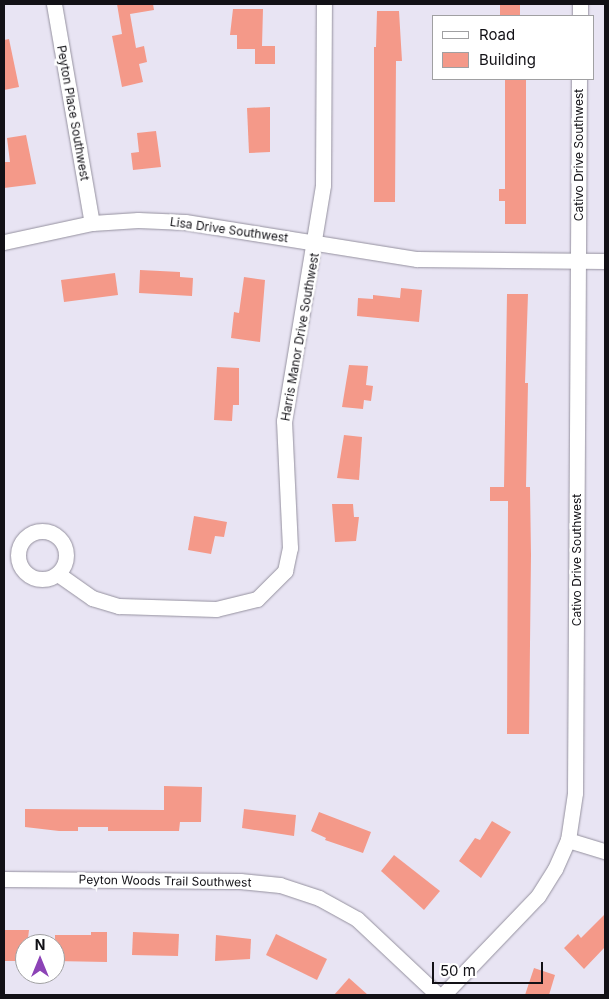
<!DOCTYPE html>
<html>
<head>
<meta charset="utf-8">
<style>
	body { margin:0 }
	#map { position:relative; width:609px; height:999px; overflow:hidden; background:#e8e4f3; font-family:Inter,sans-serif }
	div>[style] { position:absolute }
	.building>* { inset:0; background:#f49989 }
	.roads { filter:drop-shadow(0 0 1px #95919f) drop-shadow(0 0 1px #95919f) }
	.minor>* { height:15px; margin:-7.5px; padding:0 7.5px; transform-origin:7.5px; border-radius:7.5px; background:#fff }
	.minor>.ring { margin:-7.5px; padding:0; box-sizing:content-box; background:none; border:15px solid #fff; border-radius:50% }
	span { translate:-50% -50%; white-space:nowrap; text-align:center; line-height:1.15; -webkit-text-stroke:5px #fff; paint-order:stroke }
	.street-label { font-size:12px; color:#121116 }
	.frame { position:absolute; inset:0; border:5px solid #121116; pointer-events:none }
	.legend { position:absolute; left:432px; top:15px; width:162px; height:65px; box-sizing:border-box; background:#fff; border:1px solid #a0a0a2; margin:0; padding:6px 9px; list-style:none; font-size:15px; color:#121116 }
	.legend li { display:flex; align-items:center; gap:10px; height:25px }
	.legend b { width:25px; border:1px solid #a0a0a2 }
	.north { position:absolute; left:15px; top:934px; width:50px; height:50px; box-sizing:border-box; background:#fff; border:1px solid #a0a0a2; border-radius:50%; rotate:0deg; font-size:14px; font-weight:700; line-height:20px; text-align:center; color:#121116 }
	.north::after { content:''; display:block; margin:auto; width:18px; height:22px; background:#8c43b6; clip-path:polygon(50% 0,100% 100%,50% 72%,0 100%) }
	.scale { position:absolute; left:432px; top:962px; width:111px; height:22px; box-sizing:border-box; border:2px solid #121116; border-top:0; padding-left:6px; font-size:15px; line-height:18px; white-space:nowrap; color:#121116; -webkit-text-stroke:4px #fff; paint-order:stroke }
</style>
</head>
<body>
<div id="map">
	<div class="building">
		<i style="clip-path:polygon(117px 4px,153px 4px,154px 10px,130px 14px,136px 48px,144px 46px,147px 62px,139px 64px,143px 82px,122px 87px,112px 36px,122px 34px)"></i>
		<i style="clip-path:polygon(500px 4px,520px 4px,520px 16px,500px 16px)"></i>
		<i style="clip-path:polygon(233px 9px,263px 9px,262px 46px,275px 46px,275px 64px,255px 64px,255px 49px,237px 49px,237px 35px,230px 35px)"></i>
		<i style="clip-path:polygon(377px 11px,399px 11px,402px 61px,396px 61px,395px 202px,374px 202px,374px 47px,376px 47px)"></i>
		<i style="clip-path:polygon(9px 39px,19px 87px,4px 90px,4px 40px)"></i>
		<i style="clip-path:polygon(505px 79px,526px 79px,526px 224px,505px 224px,505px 201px,499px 201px,499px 189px,505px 189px)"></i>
		<i style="clip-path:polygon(270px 107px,270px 152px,249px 153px,247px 108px)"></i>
		<i style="clip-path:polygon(156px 131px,161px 167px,133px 170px,131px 153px,139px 152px,137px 133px)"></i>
		<i style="clip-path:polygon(26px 135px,36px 184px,4px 188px,4px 162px,10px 162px,7px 138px)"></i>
		<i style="clip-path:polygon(140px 270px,180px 272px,180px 277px,193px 278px,192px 296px,139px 293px)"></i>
		<i style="clip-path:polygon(115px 273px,118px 295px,64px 302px,61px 280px)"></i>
		<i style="clip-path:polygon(244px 277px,265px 280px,260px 342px,231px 338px,234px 312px,239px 313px)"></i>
		<i style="clip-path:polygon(401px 288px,422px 290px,419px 322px,357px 316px,358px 298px,373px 299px,373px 295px,400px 298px)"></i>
		<i style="clip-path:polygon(507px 294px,528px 294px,525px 383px,528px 383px,526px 487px,530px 487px,531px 555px,529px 734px,507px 734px,508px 501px,490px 501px,490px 487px,504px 487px)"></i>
		<i style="clip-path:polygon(349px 365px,368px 366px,366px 385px,373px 386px,371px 401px,364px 400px,363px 409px,342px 407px)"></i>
		<i style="clip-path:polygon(217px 367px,239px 368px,239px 405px,233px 405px,232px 421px,214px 420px)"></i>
		<i style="clip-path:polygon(344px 435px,362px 437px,359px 480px,337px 478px)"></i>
		<i style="clip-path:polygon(332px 504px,353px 504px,354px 517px,359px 517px,356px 541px,335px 542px)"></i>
		<i style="clip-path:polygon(194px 516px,227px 522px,224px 537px,215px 536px,211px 554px,188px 550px)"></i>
		<i style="clip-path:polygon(164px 786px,202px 787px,201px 822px,180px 822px,179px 831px,108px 831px,108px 827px,78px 827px,78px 831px,59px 831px,25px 827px,25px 809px,164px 810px)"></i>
		<i style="clip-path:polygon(244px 809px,296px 815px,294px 836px,242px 828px)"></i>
		<i style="clip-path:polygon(319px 812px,371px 832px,363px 853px,325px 840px,326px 838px,311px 831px)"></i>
		<i style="clip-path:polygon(492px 821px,511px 832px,481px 878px,459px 861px,475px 838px,480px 840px)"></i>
		<i style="clip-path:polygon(394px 855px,440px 891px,424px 910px,381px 871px)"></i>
		<i style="clip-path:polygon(605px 914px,605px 947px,584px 969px,564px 948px,578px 934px,581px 938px)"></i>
		<i style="clip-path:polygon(4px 930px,29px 930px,25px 961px,4px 961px)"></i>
		<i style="clip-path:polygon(91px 932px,107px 932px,107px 962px,55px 961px,55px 935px,91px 935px)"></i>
		<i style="clip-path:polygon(133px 932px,179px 934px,178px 956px,132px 955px)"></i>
		<i style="clip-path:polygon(276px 934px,327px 959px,317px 980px,266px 955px)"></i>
		<i style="clip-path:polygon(216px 935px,251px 939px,250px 959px,215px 961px)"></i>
		<i style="clip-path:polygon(534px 968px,555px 975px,549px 995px,525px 995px)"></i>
		<i style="clip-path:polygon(349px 978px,368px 995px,334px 995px)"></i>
	</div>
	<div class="roads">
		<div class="minor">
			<i style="left:54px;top:4px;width:222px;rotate:80.2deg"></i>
			<i style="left:580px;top:16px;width:12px;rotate:-90deg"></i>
			<i style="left:4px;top:242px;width:90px;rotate:-12.2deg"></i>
			<i style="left:92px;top:223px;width:46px;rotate:-3.7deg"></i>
			<i style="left:138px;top:220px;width:47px;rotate:2.4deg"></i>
			<i style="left:185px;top:222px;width:235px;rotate:9.1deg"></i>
			<i style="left:417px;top:259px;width:188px;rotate:0.6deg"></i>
			<i class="ring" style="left:18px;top:531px;width:33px;height:33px"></i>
			<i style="left:58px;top:574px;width:42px;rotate:35.2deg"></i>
			<i style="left:92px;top:598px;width:28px;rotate:17deg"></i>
			<i style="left:119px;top:606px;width:97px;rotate:1.8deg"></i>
			<i style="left:216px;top:609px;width:42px;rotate:-13.7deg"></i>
			<i style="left:257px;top:599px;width:40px;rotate:-45deg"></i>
			<i style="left:285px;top:571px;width:24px;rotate:-78deg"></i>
			<i style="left:290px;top:548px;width:127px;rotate:-92.7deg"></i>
			<i style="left:284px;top:421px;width:239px;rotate:-80.6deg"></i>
			<i style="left:323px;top:185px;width:181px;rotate:-89.7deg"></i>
			<i style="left:568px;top:840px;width:39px;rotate:17deg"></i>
			<i style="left:4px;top:879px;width:236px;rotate:0.5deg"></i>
			<i style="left:240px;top:881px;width:40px;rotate:5.7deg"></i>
			<i style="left:280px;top:885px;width:41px;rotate:18.4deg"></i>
			<i style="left:319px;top:898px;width:43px;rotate:28.9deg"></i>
			<i style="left:357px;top:919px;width:111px;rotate:43.2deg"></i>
			<i style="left:443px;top:995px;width:137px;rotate:-46.2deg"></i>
			<i style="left:538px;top:896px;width:32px;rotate:-58deg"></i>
			<i style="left:555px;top:869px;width:32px;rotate:-66deg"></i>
			<i style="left:568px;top:840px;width:48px;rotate:-81.5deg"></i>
			<i style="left:575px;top:793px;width:714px;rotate:-89.68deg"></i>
		</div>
	</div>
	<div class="street-label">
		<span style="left:73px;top:113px;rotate:80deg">Peyton Place Southwest</span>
		<span style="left:579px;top:155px;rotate:-90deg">Cativo Drive Southwest</span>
		<span style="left:229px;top:230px;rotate:8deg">Lisa Drive Southwest</span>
		<span style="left:300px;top:337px;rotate:-80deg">Harris Manor Drive Southwest</span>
		<span style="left:577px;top:560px;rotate:-90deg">Cativo Drive Southwest</span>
		<span style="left:165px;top:881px;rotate:1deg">Peyton Woods Trail Southwest</span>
	</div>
	<div class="frame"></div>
	<ul class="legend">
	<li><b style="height:6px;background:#fff"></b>Road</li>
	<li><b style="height:14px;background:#f49989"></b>Building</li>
	</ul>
	<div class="north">N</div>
	<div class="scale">50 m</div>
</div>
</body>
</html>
